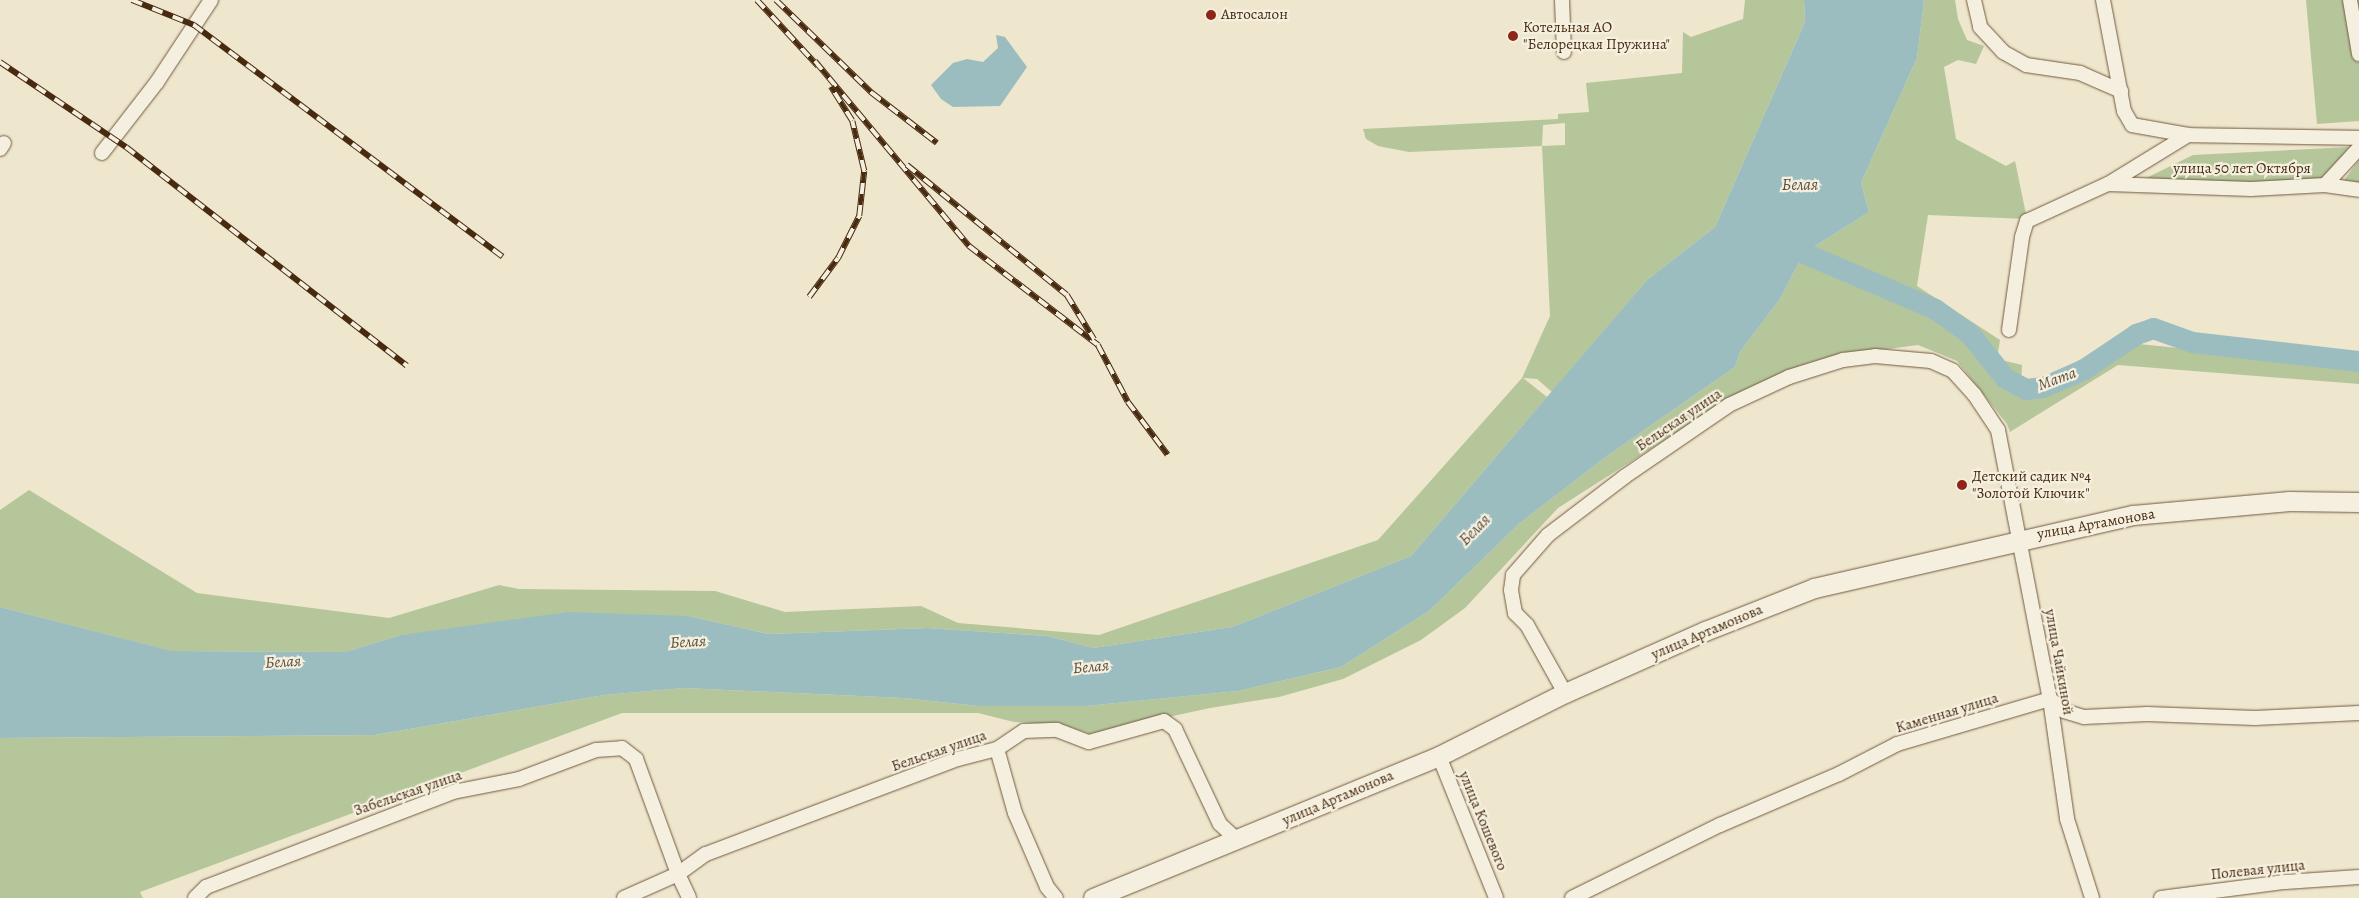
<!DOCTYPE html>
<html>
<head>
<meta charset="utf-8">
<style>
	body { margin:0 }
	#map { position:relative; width:2359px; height:898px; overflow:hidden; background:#eee6cd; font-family:Alegreya,serif }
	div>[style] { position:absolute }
	.green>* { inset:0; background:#b5c69b }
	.water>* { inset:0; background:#9cbdc0 }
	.river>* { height:21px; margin:-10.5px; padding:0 10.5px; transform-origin:10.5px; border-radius:10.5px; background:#9cbdc0 }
	.roads { filter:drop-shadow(0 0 1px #72593f) drop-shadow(0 0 1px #72593f) }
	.street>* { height:14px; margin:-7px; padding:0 7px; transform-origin:7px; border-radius:7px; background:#f4efde }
	.secondary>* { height:19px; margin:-9.5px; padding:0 9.5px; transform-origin:9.5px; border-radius:9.5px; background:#f4efde }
	.rail>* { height:5.5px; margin-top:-2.75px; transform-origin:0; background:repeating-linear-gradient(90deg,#f4efde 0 11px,#482a10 0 22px); box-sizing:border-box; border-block:1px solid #482a10 }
	.dots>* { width:14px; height:14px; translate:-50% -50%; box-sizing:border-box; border:2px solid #f4efde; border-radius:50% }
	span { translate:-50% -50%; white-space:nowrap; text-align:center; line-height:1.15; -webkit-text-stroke:4.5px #f4efde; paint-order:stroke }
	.poi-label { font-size:15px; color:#482a10 }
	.left { translate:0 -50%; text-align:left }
	.street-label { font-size:15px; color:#482a10 }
	.water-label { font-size:16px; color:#5d4f3c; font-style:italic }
</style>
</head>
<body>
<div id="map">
	<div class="green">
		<i style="clip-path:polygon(evenodd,1745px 0,1804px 0,1805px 22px,1715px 227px,1647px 280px,1552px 392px,1537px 379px,1523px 378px,1547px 397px,1411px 556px,1232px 627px,1093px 648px,1048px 636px,927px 628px,769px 634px,689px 616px,401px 635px,345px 652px,171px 651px,0 607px,0 510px,29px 490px,197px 593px,389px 618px,499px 585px,519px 589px,715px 591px,785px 612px,921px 606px,958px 623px,1099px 635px,1378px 540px,1522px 378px,1550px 316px,1542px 146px,1409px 152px,1378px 146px,1366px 139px,1363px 129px,1558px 119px,1558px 114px,1589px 112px,1586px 83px,1682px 73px,1683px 32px,1691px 37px,1743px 19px,1745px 0,1565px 123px,1565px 145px,1542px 146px,1543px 125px,1565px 123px)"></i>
		<i style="clip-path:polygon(1924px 0,1955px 0,1958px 19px,1967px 40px,1984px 46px,1976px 64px,1958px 60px,1944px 67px,1956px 139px,2006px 166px,2015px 161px,2027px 219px,1928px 215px,1917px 286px,2000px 340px,1997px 359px,2022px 365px,2021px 384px,2039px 384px,2119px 342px,2359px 366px,2359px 384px,2118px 365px,2010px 432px,2007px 424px,1957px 361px,1918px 345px,1844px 355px,1718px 406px,1558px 508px,1465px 608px,1421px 640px,1343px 679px,1279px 697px,1210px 708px,1090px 734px,1064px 725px,1014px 722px,978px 713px,622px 713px,140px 892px,143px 898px,0 898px,0 738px,375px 735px,604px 695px,684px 688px,903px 698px,978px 706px,1086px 706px,1238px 691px,1341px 667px,1429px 611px,1520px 523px,1607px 456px,1735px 367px,1740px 352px,1780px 299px,1804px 253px,1869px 212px,1861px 183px,1917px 58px)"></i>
		<i style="clip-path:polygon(2306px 0,2359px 0,2359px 121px,2317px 124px)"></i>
		<i style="clip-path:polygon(2349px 147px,2319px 190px,2128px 187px,2193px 155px)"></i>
		<i style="clip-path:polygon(2359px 160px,2359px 190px,2336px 191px)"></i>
	</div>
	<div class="water">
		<i style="clip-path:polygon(1804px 0,1924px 0,1917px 58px,1861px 183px,1869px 212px,1804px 253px,1780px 299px,1740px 352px,1735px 367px,1607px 456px,1520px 523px,1429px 611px,1341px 667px,1238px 691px,1086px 706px,978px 706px,903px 698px,684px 688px,604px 695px,375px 735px,0 738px,0 607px,172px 651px,345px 652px,401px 635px,568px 612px,689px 616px,769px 634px,927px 628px,1048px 636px,1093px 648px,1232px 627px,1411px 556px,1647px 280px,1715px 227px,1805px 22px)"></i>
		<i style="clip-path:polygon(996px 35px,1005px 37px,1027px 67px,1000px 106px,953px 107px,941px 99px,931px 85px,953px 63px,967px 59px,983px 62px,998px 48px)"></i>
	</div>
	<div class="river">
		<i style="left:1783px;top:233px;width:29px;rotate:44deg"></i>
		<i style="left:1804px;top:253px;width:142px;rotate:23.1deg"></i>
		<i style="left:1935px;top:309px;width:43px;rotate:35.5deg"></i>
		<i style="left:1970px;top:334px;width:56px;rotate:51.5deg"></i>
		<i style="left:2005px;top:378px;width:24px;rotate:28deg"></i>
		<i style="left:2026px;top:389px;width:17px;rotate:-7deg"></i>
		<i style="left:2043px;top:387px;width:45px;rotate:-23.7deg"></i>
		<i style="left:2084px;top:369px;width:63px;rotate:-33.9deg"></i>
		<i style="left:2136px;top:334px;width:18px;rotate:-19deg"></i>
		<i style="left:2153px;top:328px;width:41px;rotate:19.7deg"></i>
		<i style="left:2192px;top:342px;width:168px;rotate:6.5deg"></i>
	</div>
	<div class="roads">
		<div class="street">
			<i style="left:1562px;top:0;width:52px;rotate:87.8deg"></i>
			<i style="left:1974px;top:0;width:28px;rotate:77deg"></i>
			<i style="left:1980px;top:27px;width:34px;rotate:47deg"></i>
			<i style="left:2003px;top:52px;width:26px;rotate:29deg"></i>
			<i style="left:2026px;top:65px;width:55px;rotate:8.4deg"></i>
			<i style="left:2080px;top:73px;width:45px;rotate:23.7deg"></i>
			<i style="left:2103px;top:0;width:113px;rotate:79.3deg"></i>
			<i style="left:2124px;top:111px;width:16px;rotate:60deg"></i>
			<i style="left:2132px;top:125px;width:57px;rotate:10.1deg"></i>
			<i style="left:2188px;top:135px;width:171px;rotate:1deg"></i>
			<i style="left:2350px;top:0;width:55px;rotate:80.5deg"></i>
			<i style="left:0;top:149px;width:7px;rotate:-56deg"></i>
			<i style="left:102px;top:153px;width:90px;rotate:-52.2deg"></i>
			<i style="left:157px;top:82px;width:98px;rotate:-56.6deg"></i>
			<i style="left:2108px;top:184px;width:143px;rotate:2deg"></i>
			<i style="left:2251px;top:189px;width:74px;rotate:-3.1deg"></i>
			<i style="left:2325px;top:185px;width:50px;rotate:-47.4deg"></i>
			<i style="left:2325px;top:185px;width:34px;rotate:8deg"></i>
			<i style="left:2009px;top:330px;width:94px;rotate:-82deg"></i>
			<i style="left:2022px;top:237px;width:17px;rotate:-73deg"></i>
			<i style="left:2027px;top:221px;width:89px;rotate:-24.6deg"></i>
			<i style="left:2108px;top:184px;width:94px;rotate:-31.5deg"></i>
			<i style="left:1565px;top:693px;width:78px;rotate:-119.2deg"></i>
			<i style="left:1527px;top:625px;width:17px;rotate:-135deg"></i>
			<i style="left:1515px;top:613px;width:23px;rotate:-100deg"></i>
			<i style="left:1511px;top:590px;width:15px;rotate:-82deg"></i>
			<i style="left:1513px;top:575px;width:53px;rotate:-48.8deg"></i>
			<i style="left:1548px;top:535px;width:96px;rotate:-37.3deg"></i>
			<i style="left:1624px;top:477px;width:127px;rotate:-34.4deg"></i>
			<i style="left:1729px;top:405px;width:66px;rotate:-25deg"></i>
			<i style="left:1789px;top:377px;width:57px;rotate:-17.5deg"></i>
			<i style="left:1843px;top:360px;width:32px;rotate:-7deg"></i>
			<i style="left:1875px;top:356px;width:56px;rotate:5.1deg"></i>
			<i style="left:1931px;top:361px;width:24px;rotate:24deg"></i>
			<i style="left:1953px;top:371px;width:31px;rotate:48deg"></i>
			<i style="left:1974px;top:394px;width:43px;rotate:56.3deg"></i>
			<i style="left:1998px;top:430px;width:274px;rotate:79.1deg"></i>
			<i style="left:2050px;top:699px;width:121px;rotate:81.9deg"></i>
			<i style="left:2067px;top:819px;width:83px;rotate:72.4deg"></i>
			<i style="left:997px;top:749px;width:66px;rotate:74.3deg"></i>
			<i style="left:1015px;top:813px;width:81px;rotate:66.6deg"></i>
			<i style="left:1047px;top:887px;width:14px;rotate:51deg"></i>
			<i style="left:1439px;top:756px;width:153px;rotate:68.1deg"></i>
			<i style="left:195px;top:898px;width:16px;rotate:-45deg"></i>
			<i style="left:206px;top:887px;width:265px;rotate:-21deg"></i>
			<i style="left:453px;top:792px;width:67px;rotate:-11.1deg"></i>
			<i style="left:519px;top:779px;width:82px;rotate:-20.6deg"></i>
			<i style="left:596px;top:750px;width:26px;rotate:-4deg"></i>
			<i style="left:622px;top:748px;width:18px;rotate:38deg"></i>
			<i style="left:636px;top:759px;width:122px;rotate:69.9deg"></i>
			<i style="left:678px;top:874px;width:26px;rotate:65deg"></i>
			<i style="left:624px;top:898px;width:59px;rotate:-24deg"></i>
			<i style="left:678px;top:874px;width:34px;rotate:-36deg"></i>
			<i style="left:706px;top:854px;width:269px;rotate:-20.7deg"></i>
			<i style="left:958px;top:759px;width:40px;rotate:-14.4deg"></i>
			<i style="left:997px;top:749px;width:32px;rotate:-34deg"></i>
			<i style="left:1024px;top:731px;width:33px;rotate:-2deg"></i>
			<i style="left:1057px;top:730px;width:34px;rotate:21deg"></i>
			<i style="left:1089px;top:742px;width:78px;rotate:-15.6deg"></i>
			<i style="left:1164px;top:721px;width:14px;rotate:36deg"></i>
			<i style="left:1175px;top:729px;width:105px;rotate:64.7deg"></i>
			<i style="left:1220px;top:824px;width:25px;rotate:43deg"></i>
			<i style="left:1572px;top:898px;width:165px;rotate:-26.3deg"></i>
			<i style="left:1720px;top:825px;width:129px;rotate:-23.2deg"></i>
			<i style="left:1839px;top:774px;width:65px;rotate:-27.3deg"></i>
			<i style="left:1897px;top:744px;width:159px;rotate:-16.4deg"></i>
			<i style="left:2050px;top:699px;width:18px;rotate:41deg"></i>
			<i style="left:2064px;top:711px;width:21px;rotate:17deg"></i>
			<i style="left:2084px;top:717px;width:63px;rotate:-2.7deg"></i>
			<i style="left:2147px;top:714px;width:108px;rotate:2.1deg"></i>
			<i style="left:2255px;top:718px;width:104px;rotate:-2.8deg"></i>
			<i style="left:2161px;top:898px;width:125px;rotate:-7.4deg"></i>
			<i style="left:2285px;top:882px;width:74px;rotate:-3.9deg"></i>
		</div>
		<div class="secondary">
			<i style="left:1093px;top:898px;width:374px;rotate:-22.3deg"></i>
			<i style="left:1439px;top:756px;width:141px;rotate:-26.6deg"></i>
			<i style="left:1565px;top:693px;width:153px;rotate:-23.9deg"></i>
			<i style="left:1705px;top:631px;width:117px;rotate:-21.5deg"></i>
			<i style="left:1814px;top:588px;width:327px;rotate:-12.9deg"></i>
			<i style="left:2133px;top:515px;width:157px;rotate:-5.1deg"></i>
			<i style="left:2289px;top:501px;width:70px;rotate:0.8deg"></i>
		</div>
	</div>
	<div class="rail">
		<i style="left:132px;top:0;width:67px;rotate:22deg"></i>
		<i style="left:194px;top:25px;width:386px;rotate:36.9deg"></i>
		<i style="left:757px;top:0;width:90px;rotate:47.3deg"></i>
		<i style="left:776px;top:0;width:134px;rotate:44.1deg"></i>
		<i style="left:872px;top:93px;width:82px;rotate:37.6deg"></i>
		<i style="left:815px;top:61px;width:241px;rotate:50.2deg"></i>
		<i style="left:969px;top:246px;width:163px;rotate:37.5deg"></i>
		<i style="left:1098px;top:345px;width:64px;rotate:62.2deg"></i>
		<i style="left:1128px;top:402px;width:66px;rotate:53deg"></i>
		<i style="left:0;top:62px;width:152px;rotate:34deg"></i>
		<i style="left:126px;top:147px;width:356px;rotate:37.9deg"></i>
		<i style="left:907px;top:165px;width:206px;rotate:39.1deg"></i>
		<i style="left:1067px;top:295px;width:52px;rotate:58.5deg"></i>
		<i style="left:809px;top:297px;width:49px;rotate:-53.4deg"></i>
		<i style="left:838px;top:258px;width:47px;rotate:-63.4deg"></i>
		<i style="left:859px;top:216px;width:45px;rotate:-83.7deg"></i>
		<i style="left:864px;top:171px;width:51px;rotate:-103.5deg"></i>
		<i style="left:852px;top:121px;width:40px;rotate:-122deg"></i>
	</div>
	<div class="dots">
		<i style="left:1211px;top:15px;background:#8f2418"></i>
		<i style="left:1513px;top:36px;background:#8f2418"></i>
		<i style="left:1962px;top:485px;background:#8f2418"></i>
	</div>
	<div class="poi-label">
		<span class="left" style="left:1221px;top:15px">Автосалон</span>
		<span class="left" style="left:1523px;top:36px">Котельная АО<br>"Белорецкая Пружина"</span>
		<span class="left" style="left:1972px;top:485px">Детский садик №4<br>"Золотой Ключик"</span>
	</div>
	<div class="street-label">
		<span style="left:2242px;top:169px">улица 50 лет Октября</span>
		<span style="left:1679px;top:420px;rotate:-34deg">Бельская улица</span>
		<span style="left:2096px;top:524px;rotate:-10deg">улица Артамонова</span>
		<span style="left:1707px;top:632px;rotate:-23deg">улица Артамонова</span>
		<span style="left:2059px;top:662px;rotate:80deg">улица Чайкиной</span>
		<span style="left:1947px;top:713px;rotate:-17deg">Каменная улица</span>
		<span style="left:939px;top:751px;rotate:-19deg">Бельская улица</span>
		<span style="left:408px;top:793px;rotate:-19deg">Забельская улица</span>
		<span style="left:1338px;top:798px;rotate:-23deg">улица Артамонова</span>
		<span style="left:1483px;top:821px;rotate:68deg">улица Кошевого</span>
		<span style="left:2258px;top:870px;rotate:-6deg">Полевая улица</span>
	</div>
	<div class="water-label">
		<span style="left:1800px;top:185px">Белая</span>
		<span style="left:2057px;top:379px;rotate:-20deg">Мата</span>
		<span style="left:1475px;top:530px;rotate:-45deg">Белая</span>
		<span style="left:688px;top:642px;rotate:-3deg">Белая</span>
		<span style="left:283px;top:662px;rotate:-3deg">Белая</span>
		<span style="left:1091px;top:667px;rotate:-5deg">Белая</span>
	</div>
</div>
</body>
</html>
